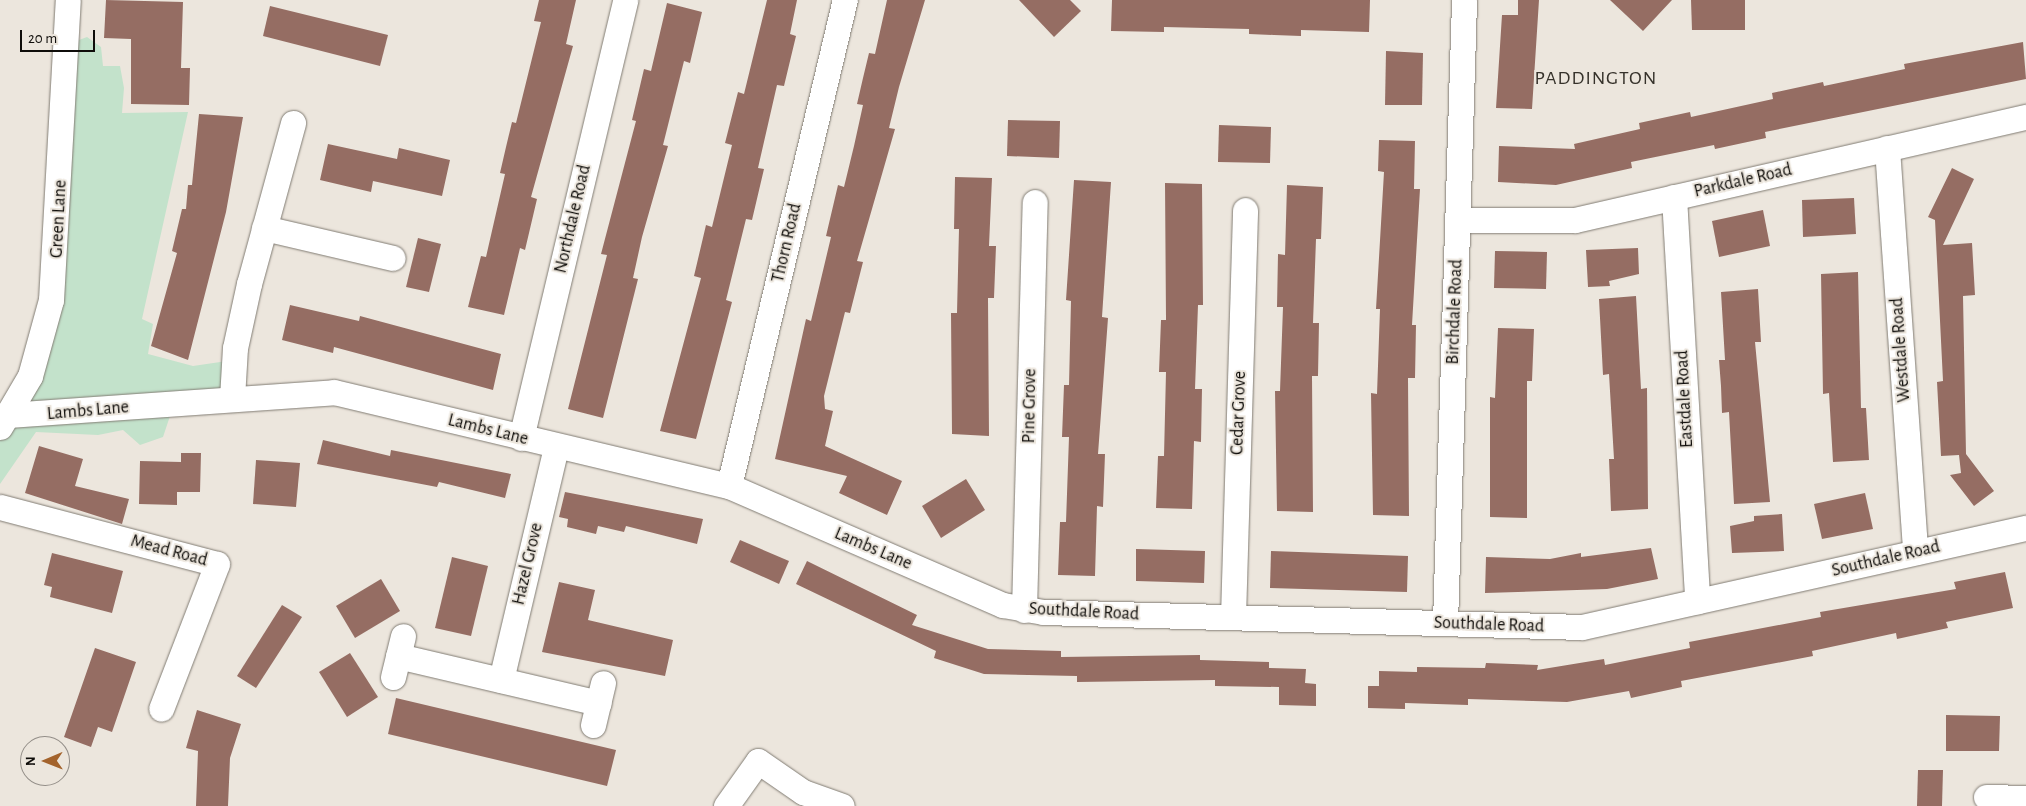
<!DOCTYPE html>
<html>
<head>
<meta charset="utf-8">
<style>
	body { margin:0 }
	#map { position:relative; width:2026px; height:806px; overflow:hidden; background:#ece6dd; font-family:"Alegreya Sans",sans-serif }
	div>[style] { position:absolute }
	.green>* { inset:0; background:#c3e2cb }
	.building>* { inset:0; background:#956d63 }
	.roads { filter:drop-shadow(0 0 1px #817c73) drop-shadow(0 0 1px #817c73) }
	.minor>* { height:25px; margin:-12.5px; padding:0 12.5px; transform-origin:12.5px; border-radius:12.5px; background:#fff }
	span { translate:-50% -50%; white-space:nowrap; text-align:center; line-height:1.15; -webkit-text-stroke:4px #ece6dd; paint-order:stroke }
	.street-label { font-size:18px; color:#0f0d0a }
	.quarter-label { font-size:20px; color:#36322b; letter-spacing:1px }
	.north { position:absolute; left:20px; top:736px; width:50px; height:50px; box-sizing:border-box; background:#ece6dd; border:1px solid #948f89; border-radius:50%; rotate:269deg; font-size:14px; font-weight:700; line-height:20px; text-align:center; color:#0f0d0a }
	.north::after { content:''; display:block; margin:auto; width:18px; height:22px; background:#a3632c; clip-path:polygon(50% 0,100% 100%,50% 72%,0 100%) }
	.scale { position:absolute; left:20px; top:30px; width:75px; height:22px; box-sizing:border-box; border:2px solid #0f0d0a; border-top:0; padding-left:6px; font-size:15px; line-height:18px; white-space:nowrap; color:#0f0d0a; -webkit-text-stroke:4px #ece6dd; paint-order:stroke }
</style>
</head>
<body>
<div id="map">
	<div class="green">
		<i style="clip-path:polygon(87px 37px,101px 47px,103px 66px,120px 66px,124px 88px,122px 113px,188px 112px,142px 319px,153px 324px,148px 354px,193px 366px,227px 361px,226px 394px,170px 416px,163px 437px,140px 445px,123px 430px,98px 435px,36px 432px,0 484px,0 422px,33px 395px,63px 46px)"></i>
	</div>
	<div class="building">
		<i style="clip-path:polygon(106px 0,183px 2px,181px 68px,190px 68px,189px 105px,131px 104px,131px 39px,104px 38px)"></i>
		<i style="clip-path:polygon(539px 0,576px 0,566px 44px,573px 46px,531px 197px,537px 199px,525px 250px,520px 248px,504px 315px,468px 307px,481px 256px,486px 257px,505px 174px,500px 173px,506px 147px,512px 122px,516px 123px,541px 22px,534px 21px)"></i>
		<i style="clip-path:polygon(767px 0,797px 0,790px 34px,796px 36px,784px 86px,777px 85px,758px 168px,764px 169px,752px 220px,746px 219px,726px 300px,732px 302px,696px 439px,660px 431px,701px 278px,694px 276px,706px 225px,712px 227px,732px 145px,725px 143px,738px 92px,744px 94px)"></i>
		<i style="clip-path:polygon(887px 0,925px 0,899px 87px,889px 128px,895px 129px,857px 261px,863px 262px,850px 313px,845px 312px,824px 396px,825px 409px,833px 411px,825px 446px,902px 481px,887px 515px,839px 493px,847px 476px,775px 459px,806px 319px,811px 321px,831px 237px,826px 236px,838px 185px,844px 187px,854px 146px,863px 105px,857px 104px,863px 78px,869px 53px,875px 54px)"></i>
		<i style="clip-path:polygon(1019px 0,1070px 0,1081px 11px,1054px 37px)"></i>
		<i style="clip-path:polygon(1112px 0,1370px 0,1369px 32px,1301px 30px,1301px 36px,1274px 35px,1249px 34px,1249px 29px,1164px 27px,1164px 32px,1111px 31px)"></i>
		<i style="clip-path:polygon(1518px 0,1539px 0,1532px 109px,1496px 108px,1502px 15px,1518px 15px)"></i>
		<i style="clip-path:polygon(1610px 0,1672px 0,1643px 31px)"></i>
		<i style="clip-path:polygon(1691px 0,1745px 0,1745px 30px,1692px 30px)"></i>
		<i style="clip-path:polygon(667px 3px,702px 12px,690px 63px,684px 61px,663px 145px,668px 146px,642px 237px,633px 278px,638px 279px,603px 418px,568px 409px,607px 255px,601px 254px,636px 121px,632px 120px,644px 69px,651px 71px)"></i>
		<i style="clip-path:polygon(270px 6px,388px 35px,380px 66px,263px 36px)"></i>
		<i style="clip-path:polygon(2023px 42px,2026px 79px,1765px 132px,1766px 138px,1715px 149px,1714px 145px,1631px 162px,1632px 168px,1556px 185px,1498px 182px,1499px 146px,1575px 149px,1574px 144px,1640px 129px,1639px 123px,1690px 112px,1691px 117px,1773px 99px,1772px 93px,1823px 82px,1824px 86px,1905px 69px,1904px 64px)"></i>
		<i style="clip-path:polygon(1386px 51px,1423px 53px,1422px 105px,1385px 105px)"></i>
		<i style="clip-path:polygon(199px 114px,243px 117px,226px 212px,188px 360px,151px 346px,177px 253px,172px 251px,182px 209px,186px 209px,188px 185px,192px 185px)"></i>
		<i style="clip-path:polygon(1008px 120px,1060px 121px,1059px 158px,1007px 156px)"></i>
		<i style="clip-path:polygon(1219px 125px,1271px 127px,1270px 163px,1218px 162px)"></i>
		<i style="clip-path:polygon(1379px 140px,1415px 141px,1414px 189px,1420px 189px,1412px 325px,1416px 325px,1415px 378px,1408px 378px,1409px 516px,1373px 515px,1371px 393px,1377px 394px,1380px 309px,1376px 309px,1384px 172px,1378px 171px)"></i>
		<i style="clip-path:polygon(328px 144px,397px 159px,399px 148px,450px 160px,442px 196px,373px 181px,371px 192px,320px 180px)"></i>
		<i style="clip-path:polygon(1952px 168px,1974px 179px,1943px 245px,1972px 243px,1975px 295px,1963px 296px,1966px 454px,1994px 491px,1974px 506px,1950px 475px,1961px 473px,1959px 455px,1941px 456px,1937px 382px,1943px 381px,1935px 220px,1928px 217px)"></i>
		<i style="clip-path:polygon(955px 177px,992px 178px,989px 246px,996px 246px,994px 298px,988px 298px,989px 436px,952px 434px,951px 313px,957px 313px,959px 229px,954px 229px)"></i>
		<i style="clip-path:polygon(1074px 180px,1111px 182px,1102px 317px,1108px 318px,1098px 454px,1105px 454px,1103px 507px,1097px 506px,1095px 576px,1058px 575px,1060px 522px,1066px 522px,1069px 437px,1062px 437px,1064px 385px,1069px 385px,1071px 301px,1066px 300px)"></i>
		<i style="clip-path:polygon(1165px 183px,1202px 184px,1203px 305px,1198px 305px,1195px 389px,1202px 389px,1201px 442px,1194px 441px,1192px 509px,1156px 508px,1158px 456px,1164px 456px,1166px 372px,1159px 372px,1161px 320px,1166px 320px)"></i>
		<i style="clip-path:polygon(1287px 185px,1323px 187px,1321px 239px,1316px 239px,1313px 323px,1319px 323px,1318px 376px,1312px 376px,1313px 512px,1277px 511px,1275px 391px,1280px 391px,1283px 307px,1277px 307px,1278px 254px,1285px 255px)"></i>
		<i style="clip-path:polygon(1854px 198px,1856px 234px,1803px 237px,1802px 200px)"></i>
		<i style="clip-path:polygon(1763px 210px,1770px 246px,1719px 257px,1712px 221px)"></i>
		<i style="clip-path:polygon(418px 238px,441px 244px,429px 292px,406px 287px)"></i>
		<i style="clip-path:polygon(1638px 248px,1639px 274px,1609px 281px,1610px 286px,1588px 287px,1586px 250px)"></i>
		<i style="clip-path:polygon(1495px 251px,1547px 252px,1546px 289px,1494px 288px)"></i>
		<i style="clip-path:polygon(1858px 272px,1861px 408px,1866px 408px,1869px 460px,1833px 462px,1829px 393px,1823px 394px,1821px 274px)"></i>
		<i style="clip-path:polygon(1758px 289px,1761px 342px,1755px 342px,1770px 502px,1734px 504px,1729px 412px,1722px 413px,1721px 386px,1719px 360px,1725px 360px,1721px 292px)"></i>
		<i style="clip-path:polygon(1636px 296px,1641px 389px,1647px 388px,1648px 509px,1611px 511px,1609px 459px,1614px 459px,1609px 374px,1603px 375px,1599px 299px)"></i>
		<i style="clip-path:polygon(290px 305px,359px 321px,360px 316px,501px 354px,493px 390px,334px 347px,333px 353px,282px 340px)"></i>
		<i style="clip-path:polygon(1498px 328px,1534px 329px,1532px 381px,1527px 381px,1527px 518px,1490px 517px,1490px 397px,1495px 398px)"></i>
		<i style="clip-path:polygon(323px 440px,390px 456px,391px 450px,511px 474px,505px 498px,439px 482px,437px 487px,317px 464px)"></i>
		<i style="clip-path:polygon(39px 446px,83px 459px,75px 486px,129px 499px,122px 524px,25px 493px)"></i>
		<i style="clip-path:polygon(181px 453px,201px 453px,200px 492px,177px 492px,177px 505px,139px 504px,140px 461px,181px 462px)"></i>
		<i style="clip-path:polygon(256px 460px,300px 463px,296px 507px,253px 504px)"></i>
		<i style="clip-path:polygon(966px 479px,985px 510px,941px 538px,922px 506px)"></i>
		<i style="clip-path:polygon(565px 492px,703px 519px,697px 544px,626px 526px,624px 532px,598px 526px,596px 534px,567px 527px,568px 519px,559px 517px)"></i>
		<i style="clip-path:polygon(1865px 493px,1873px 529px,1822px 539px,1814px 504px)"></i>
		<i style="clip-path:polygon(1782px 514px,1784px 551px,1732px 553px,1730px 526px,1754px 521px,1754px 516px)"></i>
		<i style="clip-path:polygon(740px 540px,789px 561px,779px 584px,730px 562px)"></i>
		<i style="clip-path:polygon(1651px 548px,1658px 579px,1607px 589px,1485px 593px,1486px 557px,1550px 559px,1581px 553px,1581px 557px)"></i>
		<i style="clip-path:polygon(1136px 549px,1205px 551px,1204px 583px,1136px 581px)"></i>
		<i style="clip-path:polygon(1271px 551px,1408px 556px,1407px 592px,1270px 588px)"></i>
		<i style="clip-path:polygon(52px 553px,123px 571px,112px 613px,50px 597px,52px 587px,44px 585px)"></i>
		<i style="clip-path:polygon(452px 557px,488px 566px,471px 636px,435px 628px)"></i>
		<i style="clip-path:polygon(807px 561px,917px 615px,912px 625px,988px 649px,1061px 651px,1061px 657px,1200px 655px,1200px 660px,1269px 662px,1269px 668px,1306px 669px,1305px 683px,1316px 684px,1316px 706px,1279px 705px,1279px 687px,1215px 686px,1215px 680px,1077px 682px,1077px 676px,984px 674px,934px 658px,936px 651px,796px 584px)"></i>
		<i style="clip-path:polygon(2005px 572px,2013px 608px,1946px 622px,1948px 628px,1897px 639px,1896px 633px,1812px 651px,1813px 656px,1681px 681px,1682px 687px,1631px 698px,1629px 691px,1567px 702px,1468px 699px,1468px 705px,1405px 703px,1405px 709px,1368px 708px,1368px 686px,1379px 686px,1379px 671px,1417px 672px,1417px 667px,1485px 668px,1486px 663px,1538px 665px,1537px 670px,1604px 659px,1605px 665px,1690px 648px,1689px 642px,1821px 617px,1820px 612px,1956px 589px,1954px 582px)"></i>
		<i style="clip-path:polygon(381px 579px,400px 611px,355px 638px,336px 606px)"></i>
		<i style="clip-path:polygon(559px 582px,595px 590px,588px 620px,673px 640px,665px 676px,542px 652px)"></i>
		<i style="clip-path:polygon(282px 605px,302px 617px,256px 688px,237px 676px)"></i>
		<i style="clip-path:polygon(95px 648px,136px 662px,112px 732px,98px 727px,91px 747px,64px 737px)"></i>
		<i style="clip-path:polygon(350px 653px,378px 697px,347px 717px,319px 672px)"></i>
		<i style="clip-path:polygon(396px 698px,616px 750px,607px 786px,388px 734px)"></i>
		<i style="clip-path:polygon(197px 710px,241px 724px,230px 758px,228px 806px,196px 806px,198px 751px,186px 748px)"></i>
		<i style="clip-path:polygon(1946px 715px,2000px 716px,1999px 751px,1946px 751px)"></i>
		<i style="clip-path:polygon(1918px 770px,1943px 770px,1942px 806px,1917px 806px)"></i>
	</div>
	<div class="roads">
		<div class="minor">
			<i style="left:1887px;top:148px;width:405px;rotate:86deg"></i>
			<i style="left:1674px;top:197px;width:405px;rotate:86.7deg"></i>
			<i style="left:1458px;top:220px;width:117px"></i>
			<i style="left:1575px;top:220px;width:463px;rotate:-12.9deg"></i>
			<i style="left:264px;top:228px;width:132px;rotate:13.1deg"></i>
			<i style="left:232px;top:398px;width:50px;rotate:-86.6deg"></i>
			<i style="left:235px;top:348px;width:66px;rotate:-77.7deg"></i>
			<i style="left:249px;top:284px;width:167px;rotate:-74.7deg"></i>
			<i style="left:8px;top:415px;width:327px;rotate:-4deg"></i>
			<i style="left:334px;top:392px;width:406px;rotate:13.4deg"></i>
			<i style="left:729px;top:486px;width:299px;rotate:23.5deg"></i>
			<i style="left:1003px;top:605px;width:41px;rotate:9.9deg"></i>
			<i style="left:1043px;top:612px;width:539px;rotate:1.59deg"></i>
			<i style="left:1582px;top:627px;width:455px;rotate:-12.6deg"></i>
			<i style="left:0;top:427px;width:59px;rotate:-59.5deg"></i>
			<i style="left:30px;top:376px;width:79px;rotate:-74.6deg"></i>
			<i style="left:51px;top:300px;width:300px;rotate:-86.8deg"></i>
			<i style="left:521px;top:438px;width:450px;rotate:-76.6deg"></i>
			<i style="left:729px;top:486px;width:500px;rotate:-76.6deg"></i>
			<i style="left:0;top:507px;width:224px;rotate:14.7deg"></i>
			<i style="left:217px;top:564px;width:155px;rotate:111.1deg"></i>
			<i style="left:1024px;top:610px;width:408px;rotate:-88.5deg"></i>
			<i style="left:1233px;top:617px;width:407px;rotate:-88.3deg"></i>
			<i style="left:1445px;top:623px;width:623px;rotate:-88.25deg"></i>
			<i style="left:398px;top:656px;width:206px;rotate:13.2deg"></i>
			<i style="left:393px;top:677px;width:42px;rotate:-76.3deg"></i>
			<i style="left:501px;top:680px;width:239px;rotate:-76.7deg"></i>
			<i style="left:593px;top:725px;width:43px;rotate:-76.6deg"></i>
			<i style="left:1986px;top:797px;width:40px;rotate:1.4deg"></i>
			<i style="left:726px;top:806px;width:55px;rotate:-54.6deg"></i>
			<i style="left:758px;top:761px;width:55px;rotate:34.6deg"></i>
			<i style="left:803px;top:792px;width:41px;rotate:19.7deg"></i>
		</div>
	</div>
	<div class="street-label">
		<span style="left:1743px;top:181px;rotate:-13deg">Parkdale Road</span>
		<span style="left:59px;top:219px;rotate:-87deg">Green Lane</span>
		<span style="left:573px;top:219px;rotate:-77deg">Northdale Road</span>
		<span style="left:787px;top:243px;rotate:-77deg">Thorn Road</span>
		<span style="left:1455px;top:312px;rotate:-88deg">Birchdale Road</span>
		<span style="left:1901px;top:350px;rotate:-94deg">Westdale Road</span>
		<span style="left:1685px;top:399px;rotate:-93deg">Eastdale Road</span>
		<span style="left:1030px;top:406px;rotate:-89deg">Pine Grove</span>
		<span style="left:88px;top:411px;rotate:-5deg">Lambs Lane</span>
		<span style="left:1239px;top:413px;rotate:-88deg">Cedar Grove</span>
		<span style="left:488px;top:430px;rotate:14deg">Lambs Lane</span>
		<span style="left:873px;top:549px;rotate:23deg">Lambs Lane</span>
		<span style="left:169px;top:551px;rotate:15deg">Mead Road</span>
		<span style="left:1886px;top:559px;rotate:-13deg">Southdale Road</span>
		<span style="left:528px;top:564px;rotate:-77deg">Hazel Grove</span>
		<span style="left:1084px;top:612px;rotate:3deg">Southdale Road</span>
		<span style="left:1489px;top:625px;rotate:2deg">Southdale Road</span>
	</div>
	<div class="quarter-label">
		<span style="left:1596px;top:78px">PADDINGTON</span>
	</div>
	<div class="north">N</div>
	<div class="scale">20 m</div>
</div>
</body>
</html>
